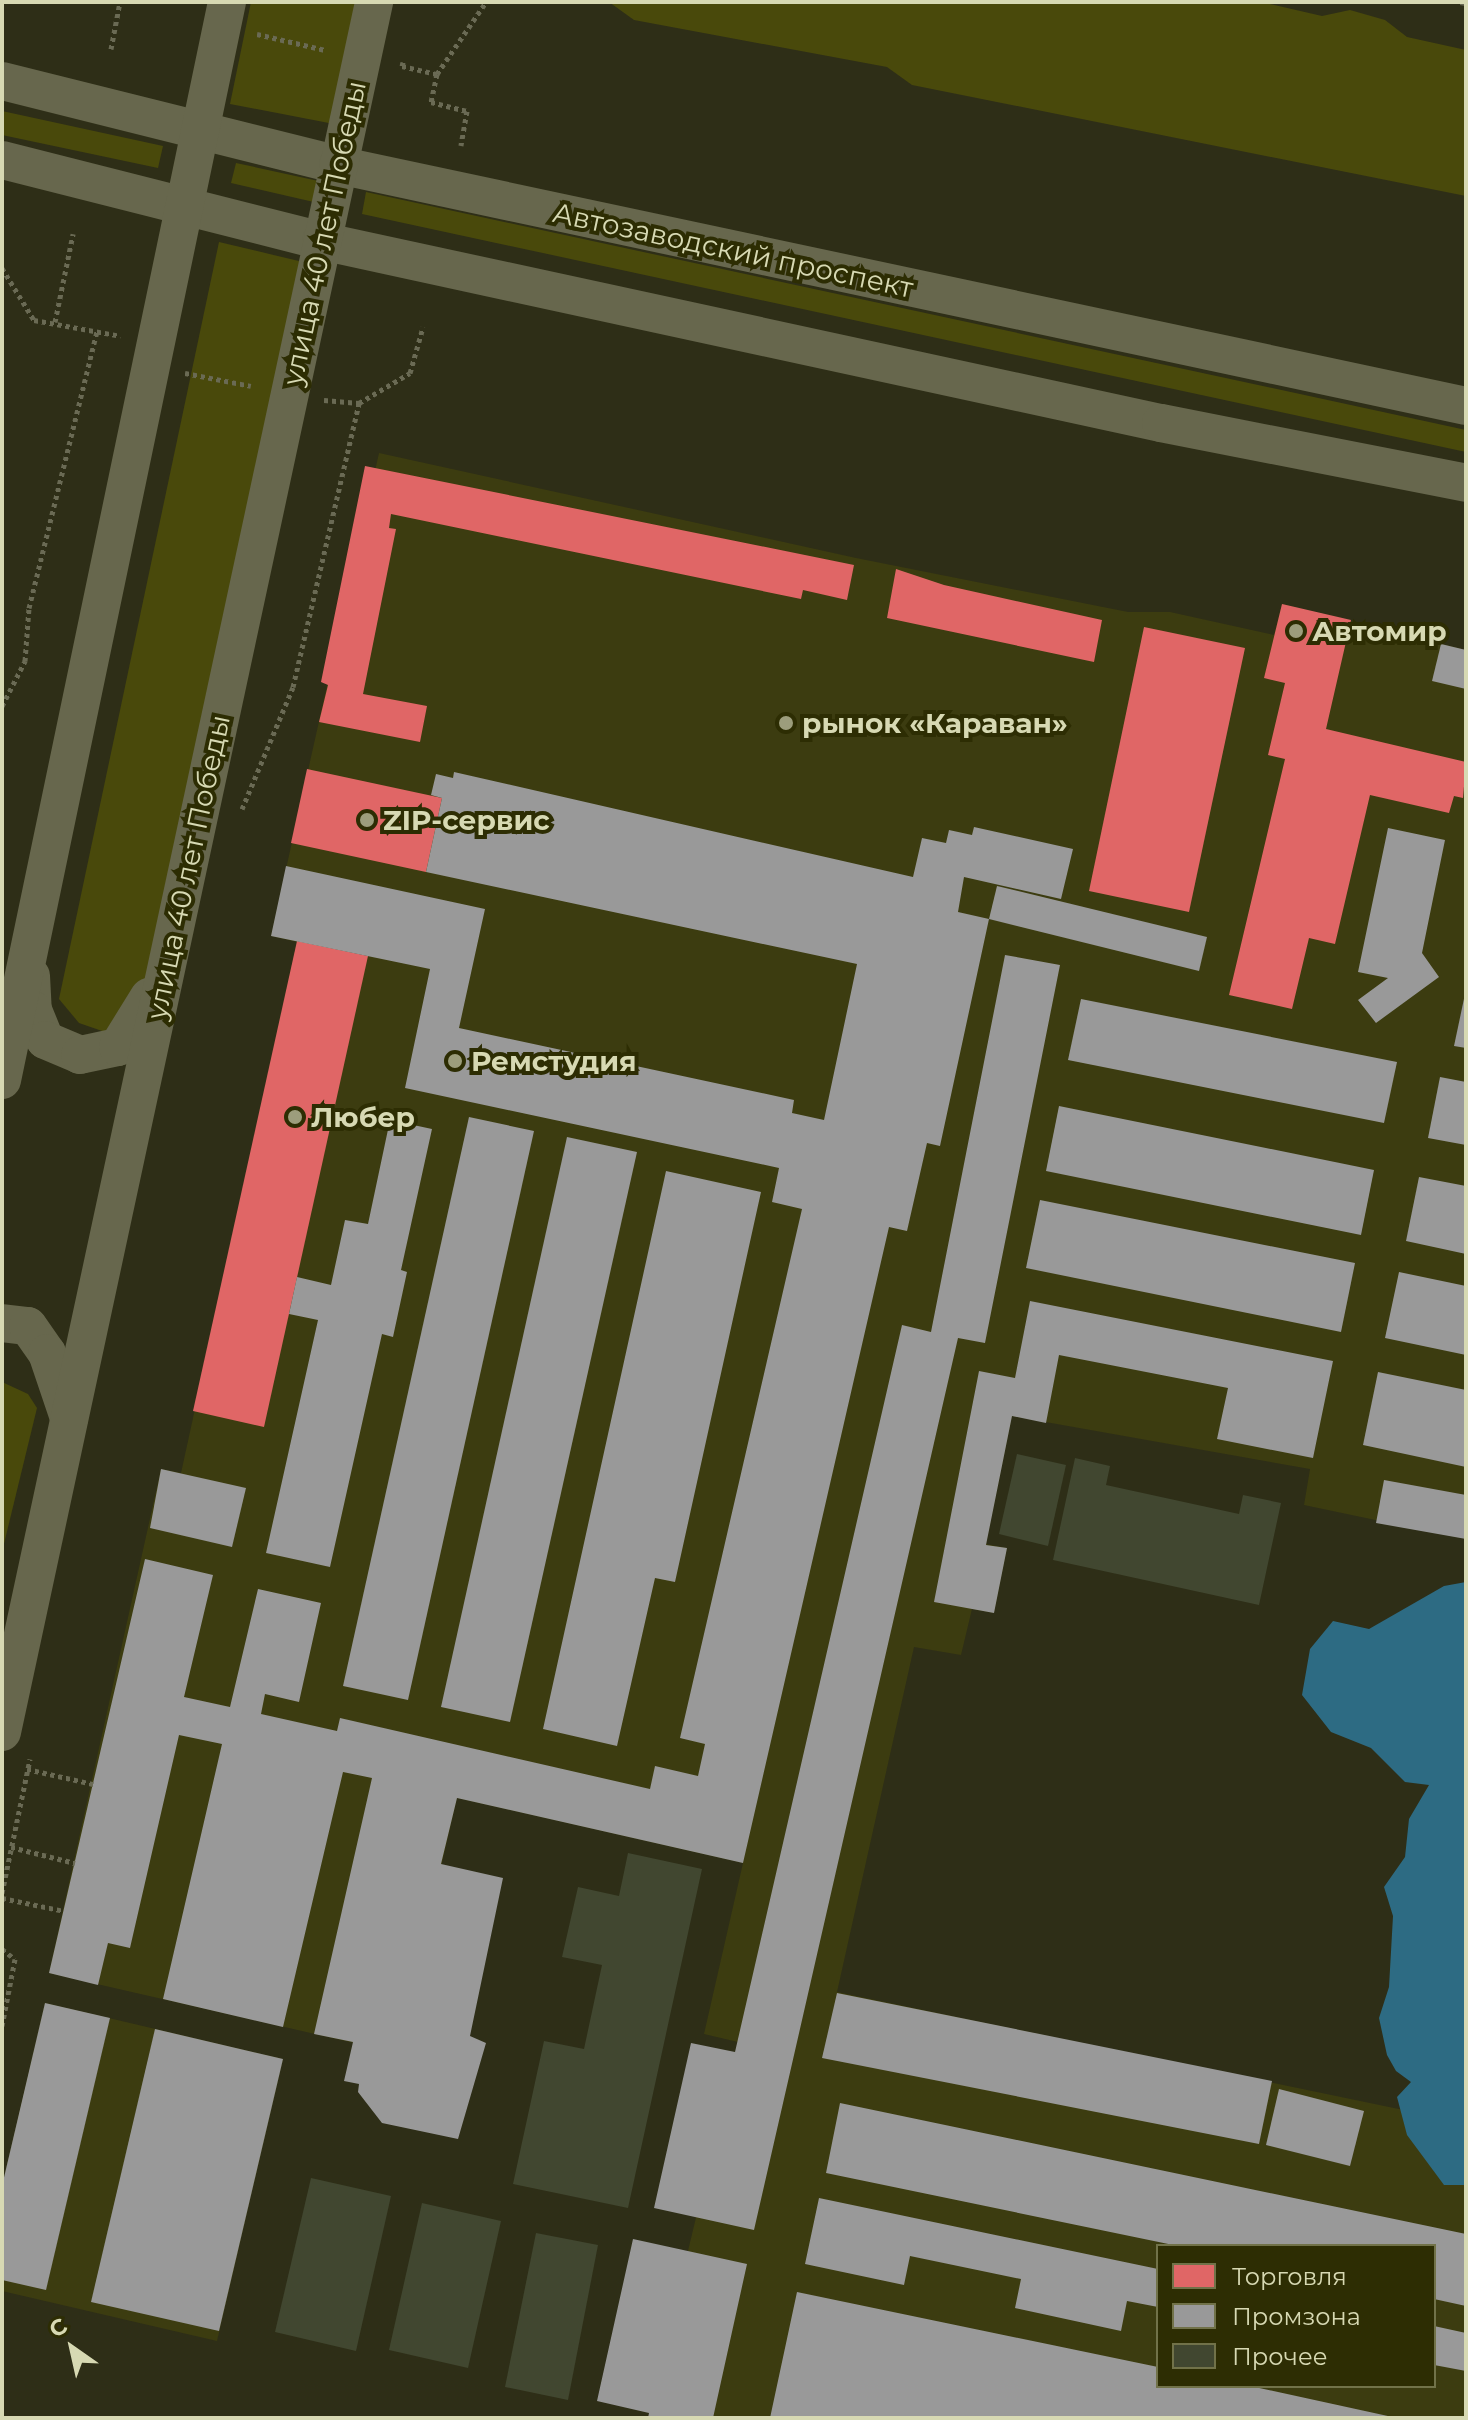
<!DOCTYPE html>
<html>
<head>
<meta charset="utf-8">
<style>
	body { margin:0 }
	#map { position:relative; width:1468px; height:2420px; overflow:hidden; background:#2e2e17; font-family:Montserrat,sans-serif }
	div>[style] { position:absolute }
	.built>* { inset:0; background:#3c3c10 }
	.green>* { inset:0; background:#49490b }
	.water>* { inset:0; background:#2d6b83 }
	.shops>* { inset:0; background:#e06666 }
	.industry>* { inset:0; background:#999 }
	.building>* { inset:0; background:#414730 }
	.path>* { height:5px; margin-top:-2.5px; transform-origin:0; background:repeating-linear-gradient(90deg,#6a6a54 0 4px,transparent 0 8px) }
	.minor>* { height:38px; margin:-19px; padding:0 19px; transform-origin:19px; border-radius:19px; background:#67674d }
	.dots>* { width:22px; height:22px; translate:-50% -50%; box-sizing:border-box; border:4px solid #2d2d03; border-radius:50% }
	span { translate:-50% -50%; white-space:nowrap; text-align:center; line-height:1.15; -webkit-text-stroke:8px #2d2d03; paint-order:stroke }
	.street-label { font-size:28px; color:#d7d9b3 }
	.poi-label { font-size:28px; color:#d7d9b3; font-weight:700 }
	.left { translate:0 -50%; text-align:left }
	.frame { position:absolute; inset:0; border:4px solid #d7d9b3; pointer-events:none }
	.legend { position:absolute; left:1156px; top:2244px; width:280px; height:144px; box-sizing:border-box; background:#2d2d03; border:2px solid #717249; margin:0; padding:10px 14px; list-style:none; font-size:24px; color:#d7d9b3 }
	.legend li { display:flex; align-items:center; gap:16px; height:40px }
	.legend b { width:40px; border:2px solid #717249 }
	.north { position:absolute; left:32px; top:2308px; width:80px; height:80px; -webkit-text-stroke:6px #2d2d03; paint-order:stroke; rotate:326deg; font-size:22px; font-weight:700; line-height:32px; text-align:center; color:#d7d9b3 }
	.north::after { content:''; display:block; margin:auto; width:28px; height:36px; background:#d7d9b3; clip-path:polygon(50% 0,100% 100%,50% 72%,0 100%) }
</style>
</head>
<body>
<div id="map">
	<div class="built">
		<i style="clip-path:polygon(evenodd,379px 453px,856px 558px,1128px 612px,1170px 612px,1274px 635px,1282px 604px,1466px 650px,1466px 1539px,1304px 1505px,1310px 1469px,1012px 1416px,986px 1544px,1007px 1548px,994px 1613px,972px 1609px,961px 1655px,914px 1647px,837px 1992px,1466px 2123px,1466px 2418px,648px 2418px,738px 2042px,704px 2034px,743px 1863px,457px 1798px,398px 2053px,49px 1973px,161px 1469px,181px 1473px,297px 942px,271px 936px,379px 453px,1158px 2246px,1434px 2246px,1434px 2386px,1158px 2386px,1158px 2246px)"></i>
		<i style="clip-path:polygon(45px 2003px,283px 2059px,217px 2341px,2px 2291px,2px 2186px)"></i>
	</div>
	<div class="green">
		<i style="clip-path:polygon(251px 2px,358px 2px,334px 124px,230px 104px)"></i>
		<i style="clip-path:polygon(609px 2px,1261px 2px,1322px 16px,1350px 10px,1385px 20px,1407px 37px,1466px 50px,1466px 196px,912px 85px,887px 67px,634px 20px)"></i>
		<i style="clip-path:polygon(2px 111px,163px 146px,158px 168px,2px 135px)"></i>
		<i style="clip-path:polygon(236px 163px,323px 182px,318px 203px,231px 183px)"></i>
		<i style="clip-path:polygon(366px 192px,1466px 430px,1466px 452px,362px 214px)"></i>
		<i style="clip-path:polygon(219px 242px,303px 262px,144px 988px,105px 1032px,79px 1023px,59px 999px)"></i>
		<i style="clip-path:polygon(2px 1382px,28px 1394px,37px 1408px,2px 1552px)"></i>
	</div>
	<div class="water">
		<i style="clip-path:polygon(1466px 1582px,1466px 2185px,1444px 2185px,1407px 2135px,1397px 2097px,1411px 2082px,1396px 2071px,1387px 2055px,1379px 2018px,1389px 1987px,1393px 1916px,1384px 1887px,1405px 1857px,1409px 1819px,1429px 1785px,1405px 1782px,1371px 1748px,1331px 1732px,1302px 1695px,1310px 1649px,1333px 1621px,1369px 1629px,1444px 1586px)"></i>
	</div>
	<div class="shops">
		<i style="clip-path:polygon(365px 466px,854px 565px,847px 600px,803px 590px,801px 599px,391px 514px,389px 528px,396px 529px,363px 694px,427px 706px,420px 742px,319px 722px,328px 685px,321px 682px)"></i>
		<i style="clip-path:polygon(896px 569px,944px 585px,1102px 620px,1094px 662px,887px 618px)"></i>
		<i style="clip-path:polygon(1282px 604px,1351px 620px,1326px 729px,1466px 762px,1463px 798px,1454px 796px,1449px 813px,1370px 795px,1335px 944px,1309px 938px,1292px 1009px,1229px 995px,1285px 759px,1268px 755px,1285px 683px,1264px 678px)"></i>
		<i style="clip-path:polygon(1144px 627px,1245px 648px,1189px 912px,1089px 891px)"></i>
		<i style="clip-path:polygon(307px 769px,442px 798px,426px 872px,291px 843px)"></i>
		<i style="clip-path:polygon(297px 941px,368px 956px,264px 1427px,193px 1411px)"></i>
	</div>
	<div class="industry">
		<i style="clip-path:polygon(1441px 644px,1466px 650px,1466px 689px,1432px 681px)"></i>
		<i style="clip-path:polygon(454px 772px,913px 877px,922px 838px,946px 843px,949px 830px,972px 835px,974px 827px,1073px 849px,1061px 899px,964px 877px,958px 912px,989px 919px,940px 1146px,927px 1143px,907px 1231px,889px 1227px,743px 1863px,457px 1798px,441px 1864px,503px 1878px,470px 2036px,486px 2043px,458px 2139px,382px 2123px,358px 2092px,359px 2084px,344px 2081px,353px 2042px,314px 2034px,372px 1778px,343px 1772px,283px 2027px,163px 1999px,222px 1744px,179px 1735px,130px 1948px,108px 1943px,98px 1985px,49px 1973px,145px 1559px,213px 1575px,184px 1697px,230px 1707px,258px 1589px,321px 1603px,299px 1702px,265px 1694px,261px 1714px,337px 1731px,340px 1718px,650px 1789px,655px 1766px,698px 1776px,705px 1744px,680px 1738px,802px 1209px,772px 1202px,779px 1168px,405px 1088px,430px 969px,271px 936px,286px 866px,485px 909px,459px 1028px,794px 1100px,792px 1113px,824px 1120px,857px 964px,426px 872px,442px 798px,431px 795px,436px 774px,453px 778px)"></i>
		<i style="clip-path:polygon(1388px 828px,1445px 840px,1422px 953px,1439px 977px,1376px 1023px,1358px 1000px,1388px 978px,1358px 972px)"></i>
		<i style="clip-path:polygon(997px 886px,1207px 937px,1199px 971px,989px 919px)"></i>
		<i style="clip-path:polygon(1005px 955px,1060px 965px,985px 1343px,958px 1338px,754px 2230px,654px 2208px,691px 2043px,735px 2052px,902px 1325px,931px 1332px)"></i>
		<i style="clip-path:polygon(1465px 994px,1466px 994px,1466px 1048px,1454px 1046px)"></i>
		<i style="clip-path:polygon(1081px 999px,1397px 1062px,1384px 1123px,1068px 1060px)"></i>
		<i style="clip-path:polygon(1440px 1077px,1466px 1082px,1466px 1145px,1428px 1138px)"></i>
		<i style="clip-path:polygon(1059px 1106px,1374px 1170px,1361px 1235px,1046px 1171px)"></i>
		<i style="clip-path:polygon(469px 1117px,534px 1131px,408px 1700px,343px 1686px)"></i>
		<i style="clip-path:polygon(390px 1120px,432px 1129px,401px 1270px,407px 1272px,393px 1337px,382px 1334px,330px 1567px,266px 1553px,318px 1320px,289px 1314px,297px 1277px,331px 1285px,345px 1220px,368px 1224px)"></i>
		<i style="clip-path:polygon(567px 1137px,637px 1152px,510px 1722px,441px 1707px)"></i>
		<i style="clip-path:polygon(666px 1171px,761px 1192px,675px 1582px,655px 1578px,617px 1746px,543px 1729px)"></i>
		<i style="clip-path:polygon(1419px 1177px,1466px 1186px,1466px 1254px,1406px 1241px)"></i>
		<i style="clip-path:polygon(1040px 1200px,1355px 1263px,1341px 1332px,1026px 1268px)"></i>
		<i style="clip-path:polygon(1399px 1272px,1466px 1286px,1466px 1355px,1385px 1338px)"></i>
		<i style="clip-path:polygon(1030px 1301px,1333px 1361px,1313px 1458px,1217px 1439px,1228px 1388px,1059px 1355px,1046px 1423px,1012px 1416px,986px 1545px,1007px 1548px,994px 1613px,934px 1602px,979px 1371px,1015px 1378px)"></i>
		<i style="clip-path:polygon(1378px 1372px,1466px 1390px,1466px 1467px,1363px 1445px)"></i>
		<i style="clip-path:polygon(161px 1469px,246px 1488px,232px 1547px,150px 1528px)"></i>
		<i style="clip-path:polygon(1384px 1480px,1466px 1495px,1466px 1539px,1376px 1523px)"></i>
		<i style="clip-path:polygon(837px 1993px,1272px 2081px,1259px 2144px,822px 2058px)"></i>
		<i style="clip-path:polygon(45px 2003px,110px 2018px,46px 2290px,2px 2280px,2px 2186px)"></i>
		<i style="clip-path:polygon(155px 2029px,283px 2059px,219px 2331px,91px 2302px)"></i>
		<i style="clip-path:polygon(1279px 2089px,1364px 2111px,1350px 2166px,1266px 2145px)"></i>
		<i style="clip-path:polygon(840px 2103px,1466px 2234px,1466px 2306px,1434px 2299px,1434px 2246px,1178px 2246px,826px 2173px)"></i>
		<i style="clip-path:polygon(819px 2198px,1158px 2269px,1158px 2307px,1127px 2301px,1121px 2331px,1015px 2308px,1021px 2279px,910px 2256px,904px 2285px,805px 2264px)"></i>
		<i style="clip-path:polygon(633px 2239px,747px 2264px,713px 2418px,648px 2418px,649px 2413px,597px 2401px)"></i>
		<i style="clip-path:polygon(797px 2292px,1158px 2367px,1158px 2386px,1250px 2386px,1397px 2418px,770px 2418px)"></i>
		<i style="clip-path:polygon(1434px 2326px,1466px 2333px,1466px 2371px,1434px 2365px)"></i>
	</div>
	<div class="building">
		<i style="clip-path:polygon(1017px 1454px,1066px 1465px,1048px 1546px,999px 1534px)"></i>
		<i style="clip-path:polygon(1075px 1458px,1110px 1466px,1106px 1485px,1239px 1514px,1243px 1495px,1281px 1503px,1259px 1605px,1053px 1560px)"></i>
		<i style="clip-path:polygon(628px 1853px,702px 1869px,628px 2208px,513px 2184px,544px 2041px,584px 2049px,602px 1965px,562px 1957px,578px 1887px,619px 1896px)"></i>
		<i style="clip-path:polygon(311px 2178px,391px 2196px,356px 2351px,275px 2332px)"></i>
		<i style="clip-path:polygon(422px 2203px,501px 2221px,468px 2368px,389px 2350px)"></i>
		<i style="clip-path:polygon(536px 2233px,598px 2245px,568px 2400px,505px 2387px)"></i>
	</div>
	<div class="path">
		<i style="left:1460px;top:2px;width:6px;rotate:9deg"></i>
		<i style="left:257px;top:34px;width:70px;rotate:13.2deg"></i>
		<i style="left:111px;top:49px;width:48px;rotate:-79.2deg"></i>
		<i style="left:403px;top:62px;width:4px;rotate:104deg"></i>
		<i style="left:402px;top:66px;width:36px;rotate:13deg"></i>
		<i style="left:437px;top:74px;width:29px;rotate:102deg"></i>
		<i style="left:431px;top:102px;width:37px;rotate:14deg"></i>
		<i style="left:467px;top:111px;width:35px;rotate:100deg"></i>
		<i style="left:437px;top:74px;width:87px;rotate:-55.8deg"></i>
		<i style="left:2px;top:268px;width:61px;rotate:58.4deg"></i>
		<i style="left:34px;top:320px;width:88px;rotate:10.4deg"></i>
		<i style="left:55px;top:322px;width:90px;rotate:-78.4deg"></i>
		<i style="left:185px;top:373px;width:67px;rotate:11.1deg"></i>
		<i style="left:324px;top:400px;width:35px;rotate:5deg"></i>
		<i style="left:2px;top:706px;width:51px;rotate:-62.9deg"></i>
		<i style="left:25px;top:661px;width:53px;rotate:-85.7deg"></i>
		<i style="left:29px;top:608px;width:285px;rotate:-76.2deg"></i>
		<i style="left:242px;top:809px;width:132px;rotate:-67.3deg"></i>
		<i style="left:293px;top:687px;width:292px;rotate:-76.9deg"></i>
		<i style="left:359px;top:403px;width:59px;rotate:-30.5deg"></i>
		<i style="left:410px;top:373px;width:48px;rotate:-74.2deg"></i>
		<i style="left:27px;top:1769px;width:68px;rotate:12.8deg"></i>
		<i style="left:11px;top:1847px;width:66px;rotate:14deg"></i>
		<i style="left:2px;top:1893px;width:137px;rotate:-78.2deg"></i>
		<i style="left:2px;top:1898px;width:63px;rotate:11.8deg"></i>
		<i style="left:2px;top:1949px;width:16px;rotate:38deg"></i>
		<i style="left:15px;top:1959px;width:68px;rotate:101deg"></i>
	</div>
	<div class="minor">
		<i style="left:2px;top:81px;width:346px;rotate:14deg"></i>
		<i style="left:338px;top:165px;width:1153px;rotate:12.06deg"></i>
		<i style="left:2px;top:160px;width:329px;rotate:14.2deg"></i>
		<i style="left:321px;top:241px;width:859px;rotate:12.23deg"></i>
		<i style="left:1161px;top:423px;width:311px;rotate:11.1deg"></i>
		<i style="left:31px;top:976px;width:34px;rotate:87deg"></i>
		<i style="left:33px;top:1010px;width:32px;rotate:68deg"></i>
		<i style="left:45px;top:1040px;width:38px;rotate:23deg"></i>
		<i style="left:80px;top:1055px;width:39px;rotate:-12deg"></i>
		<i style="left:118px;top:1047px;width:59px;rotate:-58.2deg"></i>
		<i style="left:2px;top:1080px;width:1101px;rotate:-78.21deg"></i>
		<i style="left:2px;top:1323px;width:26px;rotate:7deg"></i>
		<i style="left:28px;top:1326px;width:33px;rotate:55deg"></i>
		<i style="left:47px;top:1353px;width:69px;rotate:71.3deg"></i>
		<i style="left:2px;top:1732px;width:1770px;rotate:-77.86deg"></i>
	</div>
	<div class="dots">
		<i style="left:1296px;top:631px;background:#9c9d7c"></i>
		<i style="left:786px;top:723px;background:#9c9d7c"></i>
		<i style="left:367px;top:820px;background:#9c9d7c"></i>
		<i style="left:455px;top:1061px;background:#9c9d7c"></i>
		<i style="left:295px;top:1117px;background:#9c9d7c"></i>
	</div>
	<div class="street-label">
		<span style="left:324px;top:233px;rotate:-78deg">улица 40 лет Победы</span>
		<span style="left:733px;top:250px;rotate:12deg">Автозаводский проспект</span>
		<span style="left:188px;top:867px;rotate:-78deg">улица 40 лет Победы</span>
	</div>
	<div class="poi-label">
		<span class="left" style="left:1312px;top:631px">Автомир</span>
		<span class="left" style="left:802px;top:723px">рынок «Караван»</span>
		<span class="left" style="left:383px;top:820px">ZIP-сервис</span>
		<span class="left" style="left:471px;top:1061px">Ремстудия</span>
		<span class="left" style="left:311px;top:1117px">Любер</span>
	</div>
	<div class="frame"></div>
	<ul class="legend">
	<li><b style="height:22px;background:#e06666"></b>Торговля</li>
	<li><b style="height:22px;background:#999"></b>Промзона</li>
	<li><b style="height:22px;background:#414730"></b>Прочее</li>
	</ul>
	<div class="north">С</div>
</div>
</body>
</html>
